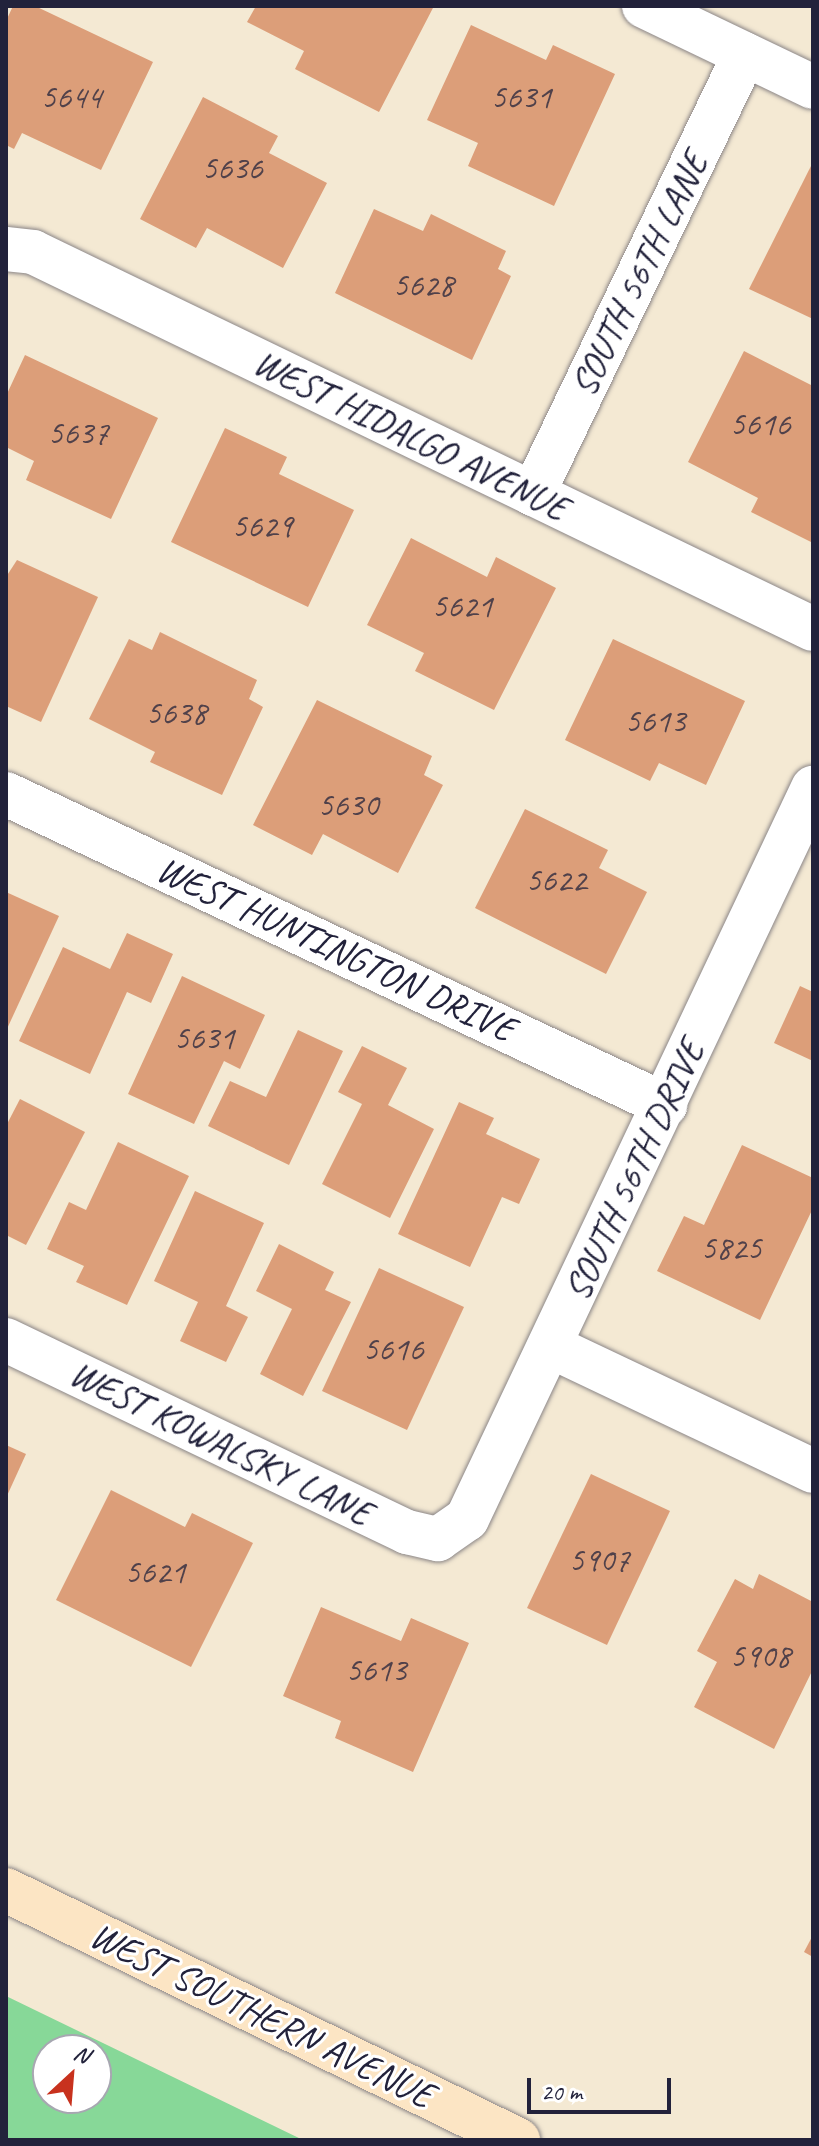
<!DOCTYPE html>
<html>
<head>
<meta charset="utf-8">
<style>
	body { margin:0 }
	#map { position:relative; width:819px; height:2146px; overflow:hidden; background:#f4e9d3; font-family:Caveat,sans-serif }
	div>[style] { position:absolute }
	.green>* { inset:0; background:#87d898 }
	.building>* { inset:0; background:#dc9e79 }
	.roads { filter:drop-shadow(0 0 2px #8b8687) drop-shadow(0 0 2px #8b8687) }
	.street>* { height:44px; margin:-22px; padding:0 22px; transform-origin:22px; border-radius:22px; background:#fff }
	.secondary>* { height:44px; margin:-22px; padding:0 22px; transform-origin:22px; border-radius:22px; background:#fce5c4 }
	span { translate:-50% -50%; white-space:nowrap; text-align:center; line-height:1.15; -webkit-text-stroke:6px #fff; paint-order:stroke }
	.number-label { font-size:34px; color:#50414a }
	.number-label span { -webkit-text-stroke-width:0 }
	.street-label { font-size:38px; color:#22223b }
	.frame { position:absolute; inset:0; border:8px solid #22223b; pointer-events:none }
	.north { position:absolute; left:32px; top:2034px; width:80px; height:80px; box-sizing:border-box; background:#fff; border:2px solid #a7a7b1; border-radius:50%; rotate:26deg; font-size:22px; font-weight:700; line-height:32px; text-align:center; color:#22223b }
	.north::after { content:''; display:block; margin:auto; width:28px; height:36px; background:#c8321e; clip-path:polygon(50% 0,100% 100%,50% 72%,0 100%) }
	.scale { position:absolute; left:527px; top:2078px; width:144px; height:36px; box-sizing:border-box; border:4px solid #22223b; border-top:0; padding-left:10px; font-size:24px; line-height:28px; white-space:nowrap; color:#22223b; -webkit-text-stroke:6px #fff; paint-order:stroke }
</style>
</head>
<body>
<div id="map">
	<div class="green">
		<i style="clip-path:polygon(evenodd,6px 1996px,303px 2140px,6px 2140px,6px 1996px,48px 2050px,96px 2050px,96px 2098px,48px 2098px,48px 2050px)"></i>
	</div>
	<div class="building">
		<i style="clip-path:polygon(13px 6px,35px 6px,153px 62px,101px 170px,22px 133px,14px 149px,6px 145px,6px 21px)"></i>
		<i style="clip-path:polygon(256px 6px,434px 6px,379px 112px,295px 69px,304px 51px,247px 22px)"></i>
		<i style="clip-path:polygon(471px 25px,546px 60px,553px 45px,615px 74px,554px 206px,468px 166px,478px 143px,427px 120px)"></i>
		<i style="clip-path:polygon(203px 97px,278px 136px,269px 153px,327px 183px,283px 268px,207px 228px,196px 248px,140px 219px)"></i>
		<i style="clip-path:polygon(813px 162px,813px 319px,749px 289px)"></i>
		<i style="clip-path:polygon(374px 209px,423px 231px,431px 214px,506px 251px,498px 269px,511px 276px,472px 360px,335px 293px)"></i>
		<i style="clip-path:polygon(744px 351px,813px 386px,811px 542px,751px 512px,758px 498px,688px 462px)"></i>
		<i style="clip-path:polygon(25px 355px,158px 418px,111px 519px,26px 480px,34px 461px,6px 447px,6px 396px)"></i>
		<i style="clip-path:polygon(225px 428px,287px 457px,279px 474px,354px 510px,308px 607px,171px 542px)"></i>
		<i style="clip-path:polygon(411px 538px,487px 577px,496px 557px,556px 588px,494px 710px,415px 671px,424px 653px,367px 625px)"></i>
		<i style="clip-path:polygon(17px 560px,98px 597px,41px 722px,6px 706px,6px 577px)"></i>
		<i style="clip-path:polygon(160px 632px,257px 680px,249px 699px,263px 707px,222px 795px,150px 762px,155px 752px,89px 719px,129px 639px,152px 650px)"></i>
		<i style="clip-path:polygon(613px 639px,745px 701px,706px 785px,659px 763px,650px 781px,565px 740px)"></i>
		<i style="clip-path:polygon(317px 700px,432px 756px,424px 775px,443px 785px,398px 873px,323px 834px,312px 855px,253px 825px)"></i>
		<i style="clip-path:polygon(525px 809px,608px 850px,599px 868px,647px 892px,606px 974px,475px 908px)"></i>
		<i style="clip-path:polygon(6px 892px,59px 916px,6px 1031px)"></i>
		<i style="clip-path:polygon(127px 933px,173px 954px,151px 1003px,127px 992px,90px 1074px,19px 1041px,63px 947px,110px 969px)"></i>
		<i style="clip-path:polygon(182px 976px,265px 1015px,240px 1069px,224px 1061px,194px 1124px,128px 1094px)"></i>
		<i style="clip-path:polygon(800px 986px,813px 992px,813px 1061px,774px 1043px)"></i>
		<i style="clip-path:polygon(298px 1030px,343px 1051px,289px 1165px,208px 1126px,230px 1081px,266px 1097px)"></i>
		<i style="clip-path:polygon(362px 1046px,407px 1068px,388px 1105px,434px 1129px,390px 1218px,322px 1184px,362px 1104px,338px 1092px)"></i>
		<i style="clip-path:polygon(20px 1099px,85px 1132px,26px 1245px,6px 1235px,6px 1126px)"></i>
		<i style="clip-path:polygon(459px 1102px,494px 1118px,486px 1134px,540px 1159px,519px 1204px,502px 1197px,470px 1267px,398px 1234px)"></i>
		<i style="clip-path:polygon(118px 1142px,189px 1176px,127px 1305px,76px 1282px,84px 1266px,47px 1249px,69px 1202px,86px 1210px)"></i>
		<i style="clip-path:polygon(742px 1145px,813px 1178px,813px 1208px,760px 1320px,657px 1271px,684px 1216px,704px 1225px)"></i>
		<i style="clip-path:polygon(195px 1191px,264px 1223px,226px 1306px,248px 1317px,226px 1362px,180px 1341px,198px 1302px,154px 1281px)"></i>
		<i style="clip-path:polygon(279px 1244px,334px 1272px,325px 1290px,351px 1302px,303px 1396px,260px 1374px,292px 1309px,256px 1291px)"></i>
		<i style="clip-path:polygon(379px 1268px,464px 1307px,407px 1430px,322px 1391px)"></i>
		<i style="clip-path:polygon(6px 1445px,26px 1454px,6px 1498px)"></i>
		<i style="clip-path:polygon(591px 1474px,670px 1511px,607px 1645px,527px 1608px)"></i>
		<i style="clip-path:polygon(111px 1490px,185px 1527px,192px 1513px,253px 1543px,191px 1667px,56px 1600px)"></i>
		<i style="clip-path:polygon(759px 1574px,813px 1602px,813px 1669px,774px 1749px,694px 1707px,717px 1662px,697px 1651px,735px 1579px,753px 1589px)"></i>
		<i style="clip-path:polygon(321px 1607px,401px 1641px,411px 1618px,469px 1643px,413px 1772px,335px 1738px,341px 1721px,283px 1696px)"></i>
		<i style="clip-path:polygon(813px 1935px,813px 1957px,804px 1952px)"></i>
	</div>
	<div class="roads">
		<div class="street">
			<i style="left:644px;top:6px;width:187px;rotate:25.6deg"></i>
			<i style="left:6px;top:249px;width:27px;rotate:6deg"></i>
			<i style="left:33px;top:252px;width:866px;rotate:25.8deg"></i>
			<i style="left:533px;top:494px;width:488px;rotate:-64.3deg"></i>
			<i style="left:6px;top:794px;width:729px;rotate:25.26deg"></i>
			<i style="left:6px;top:1340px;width:445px;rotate:25.6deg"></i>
			<i style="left:407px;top:1532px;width:32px;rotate:13deg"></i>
			<i style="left:438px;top:1539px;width:35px;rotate:-35deg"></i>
			<i style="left:467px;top:1519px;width:809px;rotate:-64.67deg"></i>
			<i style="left:550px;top:1346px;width:291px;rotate:25.4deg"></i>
		</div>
		<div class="secondary">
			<i style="left:6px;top:1890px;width:570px;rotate:26.03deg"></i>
		</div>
	</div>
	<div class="number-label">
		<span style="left:71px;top:97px">5644</span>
		<span style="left:521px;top:97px">5631</span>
		<span style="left:232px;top:168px">5636</span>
		<span style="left:423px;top:285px">5628</span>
		<span style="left:760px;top:424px">5616</span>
		<span style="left:78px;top:433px">5637</span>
		<span style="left:262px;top:526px">5629</span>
		<span style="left:462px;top:606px">5621</span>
		<span style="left:176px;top:713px">5638</span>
		<span style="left:655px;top:721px">5613</span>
		<span style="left:348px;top:805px">5630</span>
		<span style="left:556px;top:880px">5622</span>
		<span style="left:204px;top:1038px">5631</span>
		<span style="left:731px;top:1248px">5825</span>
		<span style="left:393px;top:1349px">5616</span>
		<span style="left:599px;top:1560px">5907</span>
		<span style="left:155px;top:1572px">5621</span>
		<span style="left:760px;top:1656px">5908</span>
		<span style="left:376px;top:1670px">5613</span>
	</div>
	<div class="street-label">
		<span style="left:639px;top:274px;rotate:-64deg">SOUTH 56TH LANE</span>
		<span style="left:411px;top:435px;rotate:26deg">WEST HIDALGO AVENUE</span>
		<span style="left:336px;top:949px;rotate:25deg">WEST HUNTINGTON DRIVE</span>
		<span style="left:634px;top:1170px;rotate:-65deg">SOUTH 56TH DRIVE</span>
		<span style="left:221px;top:1443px;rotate:26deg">WEST KOWALSKY LANE</span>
		<span style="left:262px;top:2015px;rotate:26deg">WEST SOUTHERN AVENUE</span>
	</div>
	<div class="frame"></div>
	<div class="north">N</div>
	<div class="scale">20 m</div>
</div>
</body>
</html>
